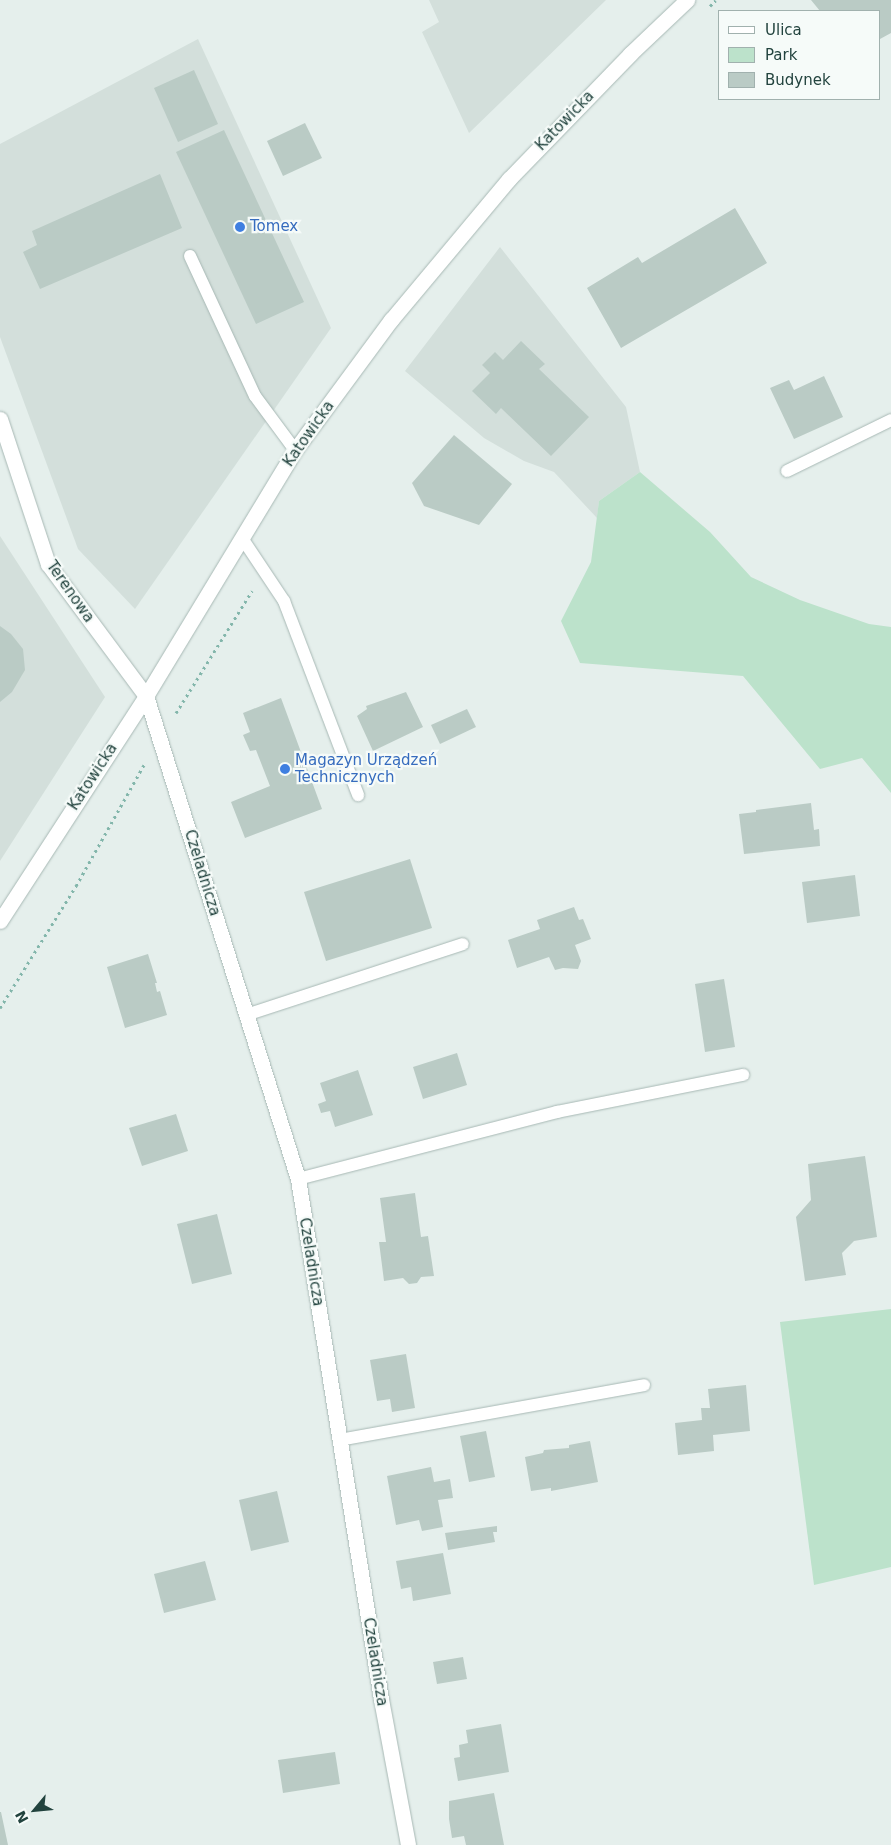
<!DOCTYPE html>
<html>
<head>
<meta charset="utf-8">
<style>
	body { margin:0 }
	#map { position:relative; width:891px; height:1845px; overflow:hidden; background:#e5efec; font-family:"DejaVu Sans",sans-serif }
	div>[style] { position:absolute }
	.built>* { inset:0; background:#d3dfdb }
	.green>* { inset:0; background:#bce2cb }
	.building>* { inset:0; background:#bacbc5 }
	.path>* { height:3px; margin-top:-1.5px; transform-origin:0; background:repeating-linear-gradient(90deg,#83b6ab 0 2.5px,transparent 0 6.5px) }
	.roads { filter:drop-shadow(0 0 1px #a7b8b4) drop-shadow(0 0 1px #a7b8b4) }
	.lane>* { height:12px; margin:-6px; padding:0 6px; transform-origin:6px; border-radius:6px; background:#fff }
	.street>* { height:15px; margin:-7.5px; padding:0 7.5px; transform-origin:7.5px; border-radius:7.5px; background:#fff }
	.secondary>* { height:15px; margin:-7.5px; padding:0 7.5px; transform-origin:7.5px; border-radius:7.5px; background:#fff }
	.dots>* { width:14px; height:14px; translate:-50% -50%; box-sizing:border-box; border:2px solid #f6fbf9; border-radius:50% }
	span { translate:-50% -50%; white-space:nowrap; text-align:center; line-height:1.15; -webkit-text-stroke:4.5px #f6fbf9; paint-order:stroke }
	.street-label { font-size:15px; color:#22433e }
	.shop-label { font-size:15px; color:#366cbe }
	.left { translate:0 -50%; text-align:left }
	.legend { position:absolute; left:718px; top:10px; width:162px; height:90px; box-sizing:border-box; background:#f6fbf9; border:1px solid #a1b1ae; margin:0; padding:6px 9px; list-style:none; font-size:15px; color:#22433e }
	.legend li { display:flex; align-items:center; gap:10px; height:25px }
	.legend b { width:25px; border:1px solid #a1b1ae }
	.north { position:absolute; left:10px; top:1785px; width:50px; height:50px; -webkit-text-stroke:4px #f6fbf9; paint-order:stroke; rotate:242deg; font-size:14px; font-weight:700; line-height:20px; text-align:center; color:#22433e }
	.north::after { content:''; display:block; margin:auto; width:18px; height:22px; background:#22433e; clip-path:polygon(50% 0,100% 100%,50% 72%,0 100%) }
</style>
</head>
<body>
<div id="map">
	<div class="built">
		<i style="clip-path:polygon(429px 0,606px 0,469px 133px,422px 32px,439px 22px)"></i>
		<i style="clip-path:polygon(198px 39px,331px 328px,135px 609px,78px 549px,0 337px,0 144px)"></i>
		<i style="clip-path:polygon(500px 247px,626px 407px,640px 472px,599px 501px,597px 518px,554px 472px,524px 461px,484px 438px,405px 371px)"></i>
		<i style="clip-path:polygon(0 536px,105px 697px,0 861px)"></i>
	</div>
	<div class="green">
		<i style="clip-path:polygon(640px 472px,710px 532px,751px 577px,800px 600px,869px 624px,891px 627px,891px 793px,862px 758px,820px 769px,743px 676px,580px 663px,561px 621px,591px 562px,599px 501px)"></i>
		<i style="clip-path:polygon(891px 1309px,891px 1567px,814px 1585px,780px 1322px)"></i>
	</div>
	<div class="building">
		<i style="clip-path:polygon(811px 0,891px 0,891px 33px,880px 39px,880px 11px,820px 11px)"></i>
		<i style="clip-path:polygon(194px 70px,218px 124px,178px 142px,154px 88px)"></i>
		<i style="clip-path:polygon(305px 123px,322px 158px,283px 176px,267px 141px)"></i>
		<i style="clip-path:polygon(224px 130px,304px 302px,256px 324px,176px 152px)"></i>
		<i style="clip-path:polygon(160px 174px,182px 228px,40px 289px,23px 252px,37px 245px,32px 231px)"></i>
		<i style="clip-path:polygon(735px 208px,767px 263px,621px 348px,587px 288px,638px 257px,642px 263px)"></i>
		<i style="clip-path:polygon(521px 341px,545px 364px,539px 369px,589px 417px,551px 456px,501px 408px,496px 414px,472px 391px,490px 373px,482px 365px,495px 352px,503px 360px)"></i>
		<i style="clip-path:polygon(824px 376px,843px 417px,794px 439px,770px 388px,789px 380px,794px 390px)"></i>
		<i style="clip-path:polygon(454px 435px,512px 484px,479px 525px,424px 506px,412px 483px)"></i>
		<i style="clip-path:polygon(0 626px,11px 634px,23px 649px,25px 670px,12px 692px,0 702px)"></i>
		<i style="clip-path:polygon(406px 692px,423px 727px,373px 751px,357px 716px,367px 709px,366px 706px)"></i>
		<i style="clip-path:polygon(281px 698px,322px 809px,245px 838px,231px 802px,270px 786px,256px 750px,250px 751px,243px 735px,250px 732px,243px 713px)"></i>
		<i style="clip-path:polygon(467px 709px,476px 727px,440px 744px,431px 725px)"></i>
		<i style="clip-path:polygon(811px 803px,814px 830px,819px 829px,820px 846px,744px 854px,739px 814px,756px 812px,756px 810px)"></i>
		<i style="clip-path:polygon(410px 859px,432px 928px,326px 961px,304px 892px)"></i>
		<i style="clip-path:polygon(855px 875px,860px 916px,807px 923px,802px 882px)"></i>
		<i style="clip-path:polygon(574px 907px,579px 920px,583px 919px,591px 939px,575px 945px,581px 961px,578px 969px,563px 968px,555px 970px,549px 957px,517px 968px,508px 940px,540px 929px,537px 920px)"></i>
		<i style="clip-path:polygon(148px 954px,157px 983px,155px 983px,157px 992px,160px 991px,167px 1015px,125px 1028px,107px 967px)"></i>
		<i style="clip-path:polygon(724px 979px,735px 1047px,705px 1052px,695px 984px)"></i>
		<i style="clip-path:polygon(457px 1053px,467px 1085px,423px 1099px,413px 1067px)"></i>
		<i style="clip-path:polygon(358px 1070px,373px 1115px,335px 1127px,330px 1111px,321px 1113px,318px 1104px,326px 1101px,320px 1083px)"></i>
		<i style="clip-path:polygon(176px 1114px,188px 1151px,142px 1166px,129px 1128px)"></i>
		<i style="clip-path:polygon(865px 1156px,877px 1237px,854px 1241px,842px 1253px,846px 1275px,805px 1281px,796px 1217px,811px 1200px,808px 1164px)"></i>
		<i style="clip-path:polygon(415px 1193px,421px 1237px,428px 1236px,434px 1276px,421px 1277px,417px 1283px,409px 1284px,403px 1278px,384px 1281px,379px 1242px,386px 1242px,380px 1198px)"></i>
		<i style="clip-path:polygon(217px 1214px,232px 1274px,192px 1284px,177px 1224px)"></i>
		<i style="clip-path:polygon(406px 1354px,415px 1408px,392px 1412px,390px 1399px,377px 1401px,370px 1360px)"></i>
		<i style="clip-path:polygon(746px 1385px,750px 1431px,713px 1435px,714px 1451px,678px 1455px,675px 1423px,702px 1420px,701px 1408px,710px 1408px,708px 1389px)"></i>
		<i style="clip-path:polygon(486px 1431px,495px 1477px,469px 1482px,460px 1436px)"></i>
		<i style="clip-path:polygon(590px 1441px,598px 1482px,551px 1491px,551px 1488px,531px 1491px,525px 1457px,543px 1453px,544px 1450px,569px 1448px,569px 1445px)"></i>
		<i style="clip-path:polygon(431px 1467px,434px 1482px,450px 1479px,453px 1498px,438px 1500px,443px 1527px,422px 1531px,419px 1520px,396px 1525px,387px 1476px)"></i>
		<i style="clip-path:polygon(277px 1491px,289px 1542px,251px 1551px,239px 1500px)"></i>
		<i style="clip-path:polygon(497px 1526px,497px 1532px,493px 1532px,495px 1542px,448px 1550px,445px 1533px)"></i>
		<i style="clip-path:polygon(443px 1553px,451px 1594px,413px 1601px,411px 1587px,401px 1589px,396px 1561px)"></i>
		<i style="clip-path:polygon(205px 1561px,216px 1600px,164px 1613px,154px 1574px)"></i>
		<i style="clip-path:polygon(463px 1657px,467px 1679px,437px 1684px,433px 1662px)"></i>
		<i style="clip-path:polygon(501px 1724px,509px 1772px,458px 1781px,454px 1758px,460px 1757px,459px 1745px,468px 1743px,466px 1730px)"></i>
		<i style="clip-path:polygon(335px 1752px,340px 1784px,283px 1793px,278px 1760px)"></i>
		<i style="clip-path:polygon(494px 1793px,504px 1845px,466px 1845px,464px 1836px,452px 1838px,449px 1819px,449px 1801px)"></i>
		<i style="clip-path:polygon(0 1812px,1px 1812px,8px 1845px,0 1845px)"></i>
	</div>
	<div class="path">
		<i style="left:710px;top:6px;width:8px;rotate:-45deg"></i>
		<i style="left:176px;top:713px;width:144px;rotate:-58.1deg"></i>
		<i style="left:0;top:1008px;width:144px;rotate:-58.1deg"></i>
		<i style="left:76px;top:886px;width:139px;rotate:-60.7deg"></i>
	</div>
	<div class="roads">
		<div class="lane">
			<i style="left:190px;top:256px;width:154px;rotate:65.1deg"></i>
			<i style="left:255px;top:396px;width:67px;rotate:53.5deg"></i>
			<i style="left:787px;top:471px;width:116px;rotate:-26.1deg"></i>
			<i style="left:242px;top:538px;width:76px;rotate:56.3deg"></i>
			<i style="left:284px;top:601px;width:208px;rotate:69.1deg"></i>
			<i style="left:246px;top:1015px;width:228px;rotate:-18.1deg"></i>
			<i style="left:298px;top:1179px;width:268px;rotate:-14.5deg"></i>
			<i style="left:557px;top:1112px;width:190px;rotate:-11.3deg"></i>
			<i style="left:339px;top:1440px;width:310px;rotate:-10.2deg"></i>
		</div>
		<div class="street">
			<i style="left:0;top:419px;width:153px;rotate:71.7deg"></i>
			<i style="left:48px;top:564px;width:164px;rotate:53.4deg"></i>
			<i style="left:146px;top:696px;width:506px;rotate:72.53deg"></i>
			<i style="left:298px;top:1179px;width:527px;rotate:80.93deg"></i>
			<i style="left:381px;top:1699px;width:148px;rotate:79.5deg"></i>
		</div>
		<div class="secondary">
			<i style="left:0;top:921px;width:268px;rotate:-57deg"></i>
			<i style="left:146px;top:696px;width:288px;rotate:-58.8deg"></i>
			<i style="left:295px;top:450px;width:162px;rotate:-53.6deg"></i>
			<i style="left:391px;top:320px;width:184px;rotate:-50.1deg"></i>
			<i style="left:509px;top:179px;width:174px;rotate:-45.9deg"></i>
			<i style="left:630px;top:54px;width:79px;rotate:-43.5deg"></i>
		</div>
	</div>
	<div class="dots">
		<i style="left:240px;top:227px;background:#3f7fe0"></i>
		<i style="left:285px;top:769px;background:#3f7fe0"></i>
	</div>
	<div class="street-label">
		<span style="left:565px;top:121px;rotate:-46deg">Katowicka</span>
		<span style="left:309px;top:434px;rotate:-55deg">Katowicka</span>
		<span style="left:70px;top:592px;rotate:55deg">Terenowa</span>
		<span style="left:93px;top:777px;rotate:-57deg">Katowicka</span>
		<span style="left:202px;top:873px;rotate:73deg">Czeladnicza</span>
		<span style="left:311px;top:1262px;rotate:81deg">Czeladnicza</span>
		<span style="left:375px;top:1662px;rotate:81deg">Czeladnicza</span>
	</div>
	<div class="shop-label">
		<span class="left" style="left:250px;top:227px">Tomex</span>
		<span class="left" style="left:295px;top:769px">Magazyn Urządzeń<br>Technicznych</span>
	</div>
	<ul class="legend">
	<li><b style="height:6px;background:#fff"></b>Ulica</li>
	<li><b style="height:14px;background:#bce2cb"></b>Park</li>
	<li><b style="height:14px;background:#bacbc5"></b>Budynek</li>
	</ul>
	<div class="north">N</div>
</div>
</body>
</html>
